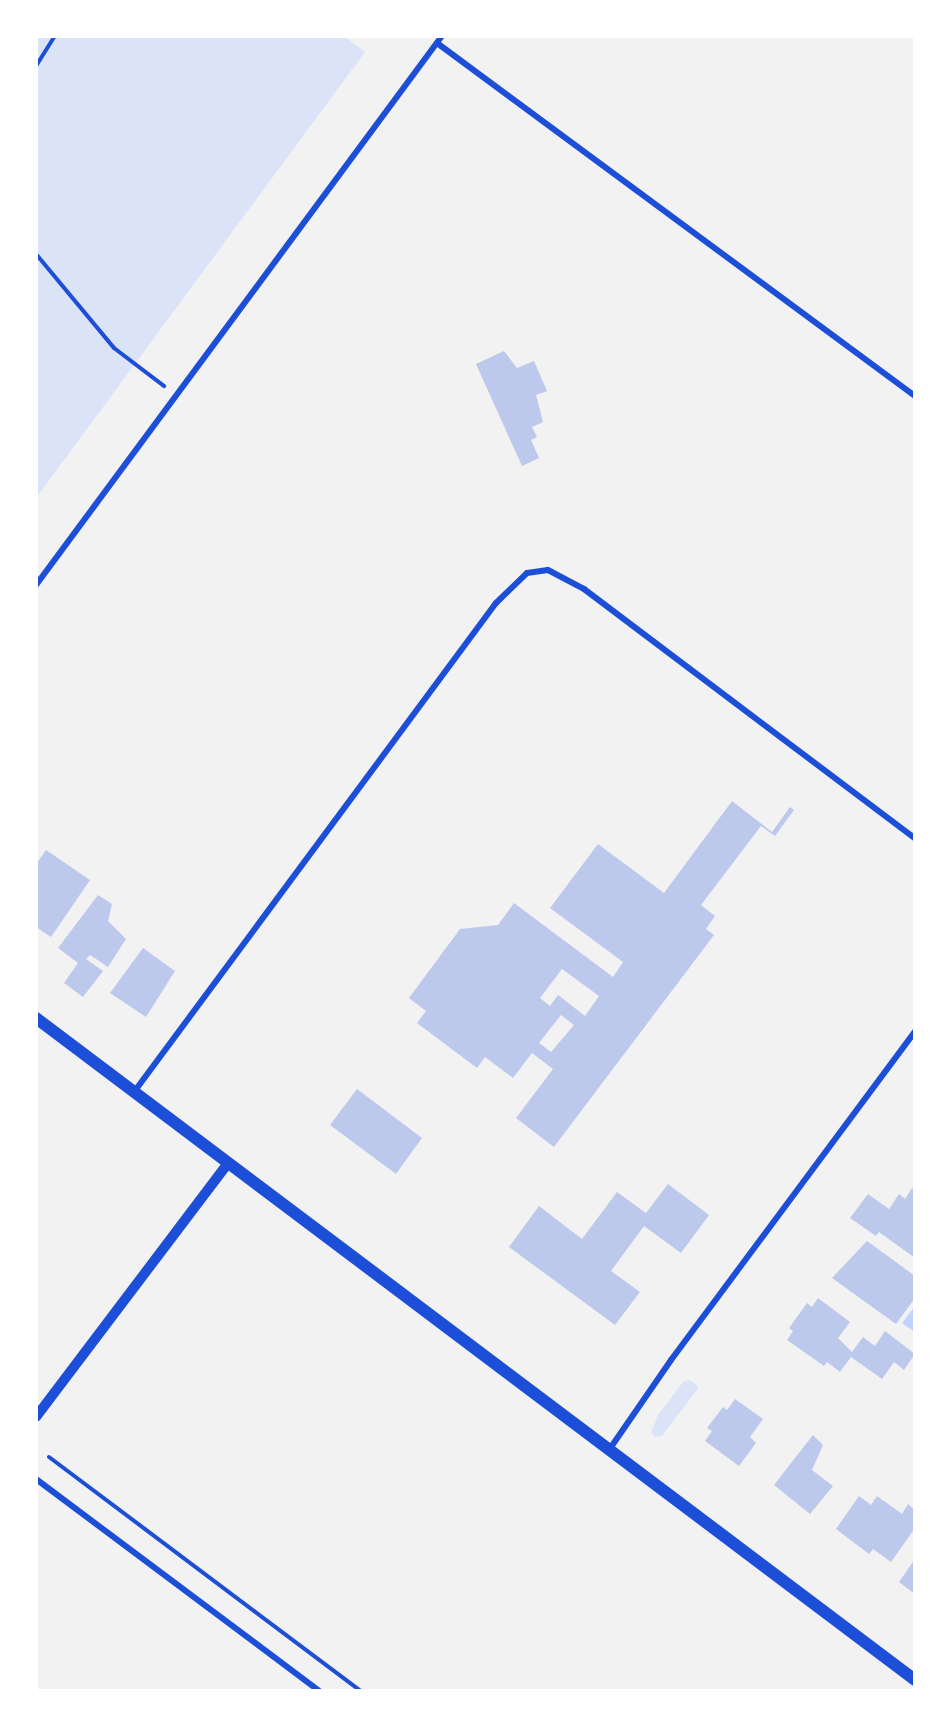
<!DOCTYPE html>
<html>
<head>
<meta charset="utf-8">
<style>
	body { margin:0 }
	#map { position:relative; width:951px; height:1727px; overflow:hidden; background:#f2f2f2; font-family:"Source Sans 3",sans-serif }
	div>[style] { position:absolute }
	.green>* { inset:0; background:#dbe4f7 }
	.water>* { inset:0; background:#bfd3fe }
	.building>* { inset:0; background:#bdc9ec }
	.path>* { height:4px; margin:-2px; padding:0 2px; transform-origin:2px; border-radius:2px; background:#1d4ed8 }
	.minor>* { height:6px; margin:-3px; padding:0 3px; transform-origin:3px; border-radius:3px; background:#1d4ed8 }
	.tertiary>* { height:10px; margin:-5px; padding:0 5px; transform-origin:5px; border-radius:5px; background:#1d4ed8 }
	.secondary>* { height:12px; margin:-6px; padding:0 6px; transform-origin:6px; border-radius:6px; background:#1d4ed8 }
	span { translate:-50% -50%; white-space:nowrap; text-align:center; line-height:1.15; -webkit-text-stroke:4.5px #fff; paint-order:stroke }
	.frame { position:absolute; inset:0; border:38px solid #fff; pointer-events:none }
</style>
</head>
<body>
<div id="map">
	<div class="green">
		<i style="clip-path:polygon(36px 36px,344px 36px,365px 52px,36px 498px)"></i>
		<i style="clip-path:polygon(690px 1380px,699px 1387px,662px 1436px,654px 1437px,651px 1432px,658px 1415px,683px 1382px)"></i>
	</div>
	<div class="water">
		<i style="clip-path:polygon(915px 1306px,915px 1332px,902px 1323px)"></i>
	</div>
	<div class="building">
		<i style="clip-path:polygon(504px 351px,517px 368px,534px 361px,547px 391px,536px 395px,543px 422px,532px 427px,537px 437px,531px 440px,539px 458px,522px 466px,476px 364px)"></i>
		<i style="clip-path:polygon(evenodd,732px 801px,772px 832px,790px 807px,794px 810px,775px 836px,761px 826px,701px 905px,715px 916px,706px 929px,714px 935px,554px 1147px,516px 1118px,553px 1069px,532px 1053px,513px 1078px,485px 1057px,477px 1068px,417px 1023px,426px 1011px,409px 998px,460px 929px,498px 925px,514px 903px,613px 977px,623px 962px,550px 908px,598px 844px,664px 893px,732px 801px,562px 969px,599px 996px,585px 1016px,558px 995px,550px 1006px,540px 998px,562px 969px,732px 801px,561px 1015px,574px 1025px,551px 1052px,539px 1043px,561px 1015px)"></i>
		<i style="clip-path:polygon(46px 850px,90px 880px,51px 937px,36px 927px,36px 864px)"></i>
		<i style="clip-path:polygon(98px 895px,112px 904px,108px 921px,126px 939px,108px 967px,90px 955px,86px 959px,103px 971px,83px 997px,64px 983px,78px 963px,58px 948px)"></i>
		<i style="clip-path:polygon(143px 948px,175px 971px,146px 1017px,110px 993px)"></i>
		<i style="clip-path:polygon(357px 1089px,422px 1138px,396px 1174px,330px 1125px)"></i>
		<i style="clip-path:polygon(668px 1184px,709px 1215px,681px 1253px,644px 1226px,611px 1271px,640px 1292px,615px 1325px,509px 1247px,539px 1206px,582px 1239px,617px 1192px,646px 1213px)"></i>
		<i style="clip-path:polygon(912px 1188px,915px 1191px,915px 1258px,879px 1232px,876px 1236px,850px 1218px,868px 1194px,889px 1209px,899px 1194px,905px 1199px)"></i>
		<i style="clip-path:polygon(867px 1241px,915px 1276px,915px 1298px,896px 1324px,832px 1278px)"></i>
		<i style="clip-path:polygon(818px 1298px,850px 1322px,838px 1338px,852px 1352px,863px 1337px,875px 1346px,885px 1331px,915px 1354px,904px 1370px,894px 1362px,882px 1379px,851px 1357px,840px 1372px,827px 1362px,824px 1366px,787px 1340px,793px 1331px,789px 1328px,807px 1303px,812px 1307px)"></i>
		<i style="clip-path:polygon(735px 1399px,763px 1419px,750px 1437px,756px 1443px,739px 1466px,705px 1441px,712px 1431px,707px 1428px,723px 1407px,727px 1410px)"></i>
		<i style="clip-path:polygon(813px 1435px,823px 1445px,812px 1470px,833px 1486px,810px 1514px,774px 1485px)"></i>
		<i style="clip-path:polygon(859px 1496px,871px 1505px,877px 1496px,902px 1514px,908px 1504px,915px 1510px,915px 1528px,891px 1562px,873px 1549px,869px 1554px,836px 1529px)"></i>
		<i style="clip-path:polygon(915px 1559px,915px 1594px,899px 1582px)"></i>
	</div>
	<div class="path">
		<i style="left:36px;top:66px;width:36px;rotate:-58deg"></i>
		<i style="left:36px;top:254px;width:122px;rotate:50.3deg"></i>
		<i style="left:114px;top:348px;width:63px;rotate:37.2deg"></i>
		<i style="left:49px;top:1457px;width:390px;rotate:36.9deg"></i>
	</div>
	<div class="minor">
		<i style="left:437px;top:43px;width:594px;rotate:36.45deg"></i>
		<i style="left:36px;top:585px;width:683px;rotate:-53.52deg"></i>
		<i style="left:134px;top:1092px;width:608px;rotate:-53.49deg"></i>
		<i style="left:496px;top:603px;width:43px;rotate:-44.1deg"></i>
		<i style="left:527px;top:573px;width:21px;rotate:-8deg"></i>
		<i style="left:548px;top:570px;width:41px;rotate:27.8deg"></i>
		<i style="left:584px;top:589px;width:414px;rotate:37deg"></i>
		<i style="left:609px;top:1450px;width:109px;rotate:-55.4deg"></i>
		<i style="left:671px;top:1360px;width:410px;rotate:-53.4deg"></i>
		<i style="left:36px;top:1479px;width:354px;rotate:36.8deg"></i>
	</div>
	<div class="tertiary">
		<i style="left:36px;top:1417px;width:318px;rotate:-52.9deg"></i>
	</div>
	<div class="secondary">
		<i style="left:36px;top:1018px;width:1100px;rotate:36.98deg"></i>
	</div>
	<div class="frame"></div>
</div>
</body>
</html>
